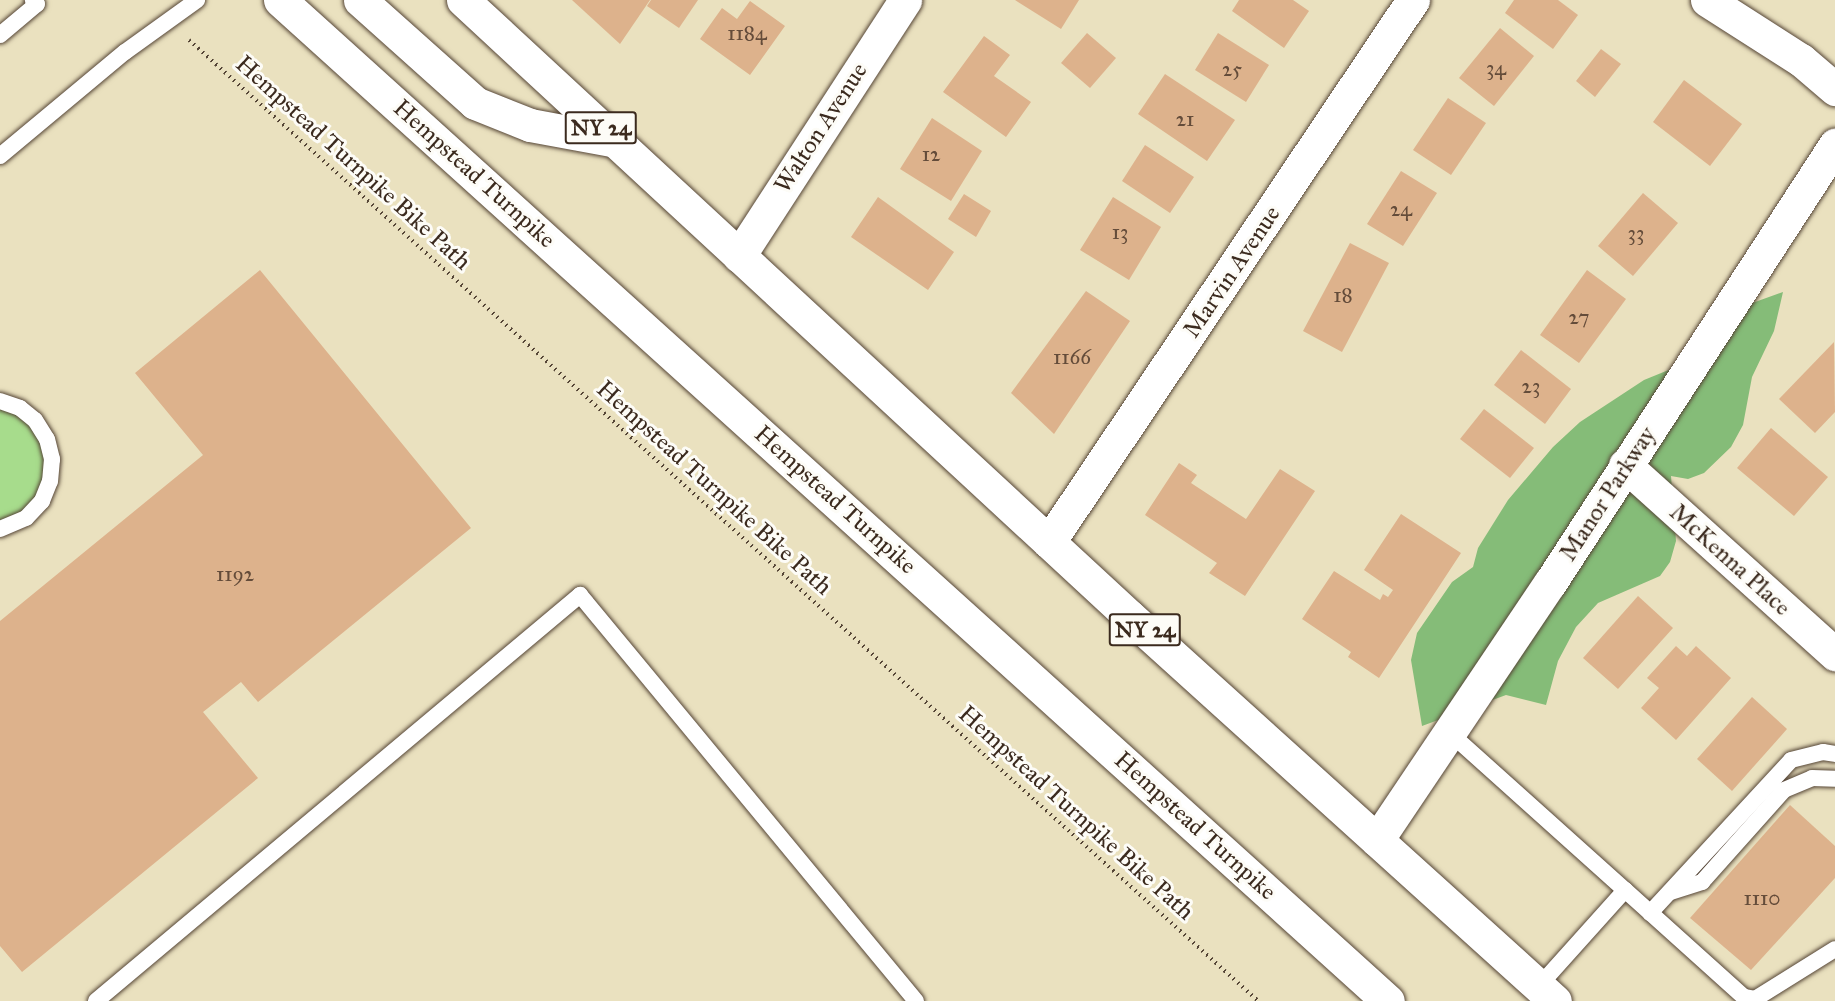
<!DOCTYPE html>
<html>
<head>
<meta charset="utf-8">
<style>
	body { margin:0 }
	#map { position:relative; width:1835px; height:1001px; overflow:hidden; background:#eae1bf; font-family:"IM FELL Great Primer",serif }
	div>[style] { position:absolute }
	.green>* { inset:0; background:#a7dc8c }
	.forest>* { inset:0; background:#85bc78 }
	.building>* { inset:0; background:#ddb28c }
	.path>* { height:4px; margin-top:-2px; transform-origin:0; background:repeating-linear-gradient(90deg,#554536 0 1.5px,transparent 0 6px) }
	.roads { filter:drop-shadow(0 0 2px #554536) drop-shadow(0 0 2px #554536) }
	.lane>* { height:16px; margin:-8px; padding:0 8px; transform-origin:8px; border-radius:8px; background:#fff }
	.street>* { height:33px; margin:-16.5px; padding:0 16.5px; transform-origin:16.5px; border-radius:16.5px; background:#fff }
	.primary>* { height:33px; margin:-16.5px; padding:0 16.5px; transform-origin:16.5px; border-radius:16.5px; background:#fff }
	span { translate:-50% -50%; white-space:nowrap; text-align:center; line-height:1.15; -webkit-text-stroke:6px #fdfcf7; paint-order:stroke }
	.number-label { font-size:21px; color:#644c3a }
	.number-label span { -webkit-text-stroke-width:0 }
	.shield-label span { padding:2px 4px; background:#fdfcf7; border:2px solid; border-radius:4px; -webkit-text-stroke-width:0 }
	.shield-label { font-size:22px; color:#3b2a1e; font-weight:700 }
	.street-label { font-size:24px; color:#3b2a1e }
</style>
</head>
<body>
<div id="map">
	<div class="green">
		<i style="clip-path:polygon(0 401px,47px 439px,42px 501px,0 529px)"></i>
	</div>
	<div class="forest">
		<i style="clip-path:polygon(1783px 292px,1774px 331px,1752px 377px,1743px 425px,1731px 447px,1704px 473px,1688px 479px,1671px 476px,1676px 541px,1670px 562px,1660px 576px,1598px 603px,1576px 627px,1558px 661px,1546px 705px,1506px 695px,1422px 726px,1411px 660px,1417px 633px,1452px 582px,1473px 567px,1478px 548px,1508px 500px,1553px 447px,1580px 422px,1644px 380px,1671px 369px,1744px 306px)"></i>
	</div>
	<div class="building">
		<i style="clip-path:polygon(572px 0,650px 0,620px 44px)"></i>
		<i style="clip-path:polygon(651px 0,698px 0,679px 28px,647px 6px)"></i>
		<i style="clip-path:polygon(1015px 0,1079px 0,1061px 29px)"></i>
		<i style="clip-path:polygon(1239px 0,1293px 0,1309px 11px,1284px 48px,1232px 11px)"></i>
		<i style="clip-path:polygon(1514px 0,1558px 0,1578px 15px,1553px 49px,1505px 13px)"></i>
		<i style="clip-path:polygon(750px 1px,785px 26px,750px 75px,700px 39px,722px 8px,737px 19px)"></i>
		<i style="clip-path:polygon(1500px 28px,1534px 56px,1494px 106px,1459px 78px)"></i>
		<i style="clip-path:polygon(1087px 33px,1116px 58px,1090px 88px,1061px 63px)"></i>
		<i style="clip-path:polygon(1218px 33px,1269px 65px,1246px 102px,1195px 70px)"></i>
		<i style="clip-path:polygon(984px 36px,1010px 55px,994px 76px,1031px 102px,1006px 137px,943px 92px)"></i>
		<i style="clip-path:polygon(1601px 49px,1621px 64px,1595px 97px,1576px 81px)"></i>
		<i style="clip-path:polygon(1165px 74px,1235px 120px,1207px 161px,1138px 114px)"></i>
		<i style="clip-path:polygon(1684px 80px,1742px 124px,1710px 166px,1653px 122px)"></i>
		<i style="clip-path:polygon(1448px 98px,1486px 123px,1451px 175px,1413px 150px)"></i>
		<i style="clip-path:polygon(932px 118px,982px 151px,951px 201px,900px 169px)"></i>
		<i style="clip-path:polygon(1145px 145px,1194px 177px,1170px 213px,1122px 181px)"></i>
		<i style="clip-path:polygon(1401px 171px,1437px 193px,1403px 246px,1367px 224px)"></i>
		<i style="clip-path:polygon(1643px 193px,1678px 223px,1633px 276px,1598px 246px)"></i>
		<i style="clip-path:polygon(964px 194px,991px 211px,976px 237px,948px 219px)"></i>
		<i style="clip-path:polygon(878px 197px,954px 252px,928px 290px,851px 237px)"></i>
		<i style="clip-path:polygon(1113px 197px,1161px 227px,1129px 280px,1080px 250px)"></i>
		<i style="clip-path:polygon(1350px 243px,1389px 263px,1342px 352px,1303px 331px)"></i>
		<i style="clip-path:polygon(260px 270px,471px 528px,258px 702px,241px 682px,203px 712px,258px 778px,22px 972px,0 946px,0 621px,203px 455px,135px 373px)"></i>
		<i style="clip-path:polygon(1587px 270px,1626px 299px,1579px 363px,1540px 335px)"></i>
		<i style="clip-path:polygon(1086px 291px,1130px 321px,1054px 434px,1011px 393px)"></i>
		<i style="clip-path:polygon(1834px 342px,1835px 412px,1815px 433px,1779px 399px)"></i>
		<i style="clip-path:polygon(1521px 350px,1571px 389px,1545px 424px,1494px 385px)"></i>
		<i style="clip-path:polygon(1484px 409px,1534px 448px,1510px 478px,1460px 439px)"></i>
		<i style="clip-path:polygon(1771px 428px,1828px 477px,1794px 516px,1737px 468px)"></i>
		<i style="clip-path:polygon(1179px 463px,1197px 475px,1191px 483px,1246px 519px,1280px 469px,1315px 491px,1245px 596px,1209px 573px,1217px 563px,1145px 515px)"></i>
		<i style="clip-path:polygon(1401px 514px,1461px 553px,1379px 678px,1348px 657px,1351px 652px,1302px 619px,1334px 571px,1380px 600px,1383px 594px,1388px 597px,1393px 590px,1364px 570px)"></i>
		<i style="clip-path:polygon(1638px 596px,1673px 628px,1618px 689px,1583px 658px)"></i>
		<i style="clip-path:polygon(1676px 646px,1687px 656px,1696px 646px,1731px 678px,1676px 740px,1641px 708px,1659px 688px,1647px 678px)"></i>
		<i style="clip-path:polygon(1752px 697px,1787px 729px,1732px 791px,1697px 759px)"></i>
		<i style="clip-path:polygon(1790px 805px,1835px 846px,1835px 878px,1751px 970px,1690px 918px)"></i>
	</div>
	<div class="path">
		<i style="left:189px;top:40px;width:1437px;rotate:41.95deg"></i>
	</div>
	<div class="roads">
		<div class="lane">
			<i style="left:0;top:35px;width:48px;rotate:-40deg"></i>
			<i style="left:37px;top:4px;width:6px;rotate:-135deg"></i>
			<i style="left:0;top:156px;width:163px;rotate:-39.8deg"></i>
			<i style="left:125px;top:52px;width:89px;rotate:-35.8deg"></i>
			<i style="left:0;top:401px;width:21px;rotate:19deg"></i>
			<i style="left:20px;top:408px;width:19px;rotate:39deg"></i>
			<i style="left:35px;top:420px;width:22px;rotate:58deg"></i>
			<i style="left:47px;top:439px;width:21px;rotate:76deg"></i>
			<i style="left:52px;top:459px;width:22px;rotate:95deg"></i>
			<i style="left:50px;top:481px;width:22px;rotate:112deg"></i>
			<i style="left:42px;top:501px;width:23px;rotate:133deg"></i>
			<i style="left:26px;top:518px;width:28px;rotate:157deg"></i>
			<i style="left:1451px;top:734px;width:234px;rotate:41.9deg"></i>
			<i style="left:1671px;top:892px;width:33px;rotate:-18deg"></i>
			<i style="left:1702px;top:882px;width:123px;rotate:-48.3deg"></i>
			<i style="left:1784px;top:790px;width:30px;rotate:-23deg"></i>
			<i style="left:1812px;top:778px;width:23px;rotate:2deg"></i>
			<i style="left:1650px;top:913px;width:208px;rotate:-47.3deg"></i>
			<i style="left:1791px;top:760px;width:33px;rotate:-14deg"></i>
			<i style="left:1823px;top:752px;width:12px;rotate:9deg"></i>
			<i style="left:1539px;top:986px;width:129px;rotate:-48.1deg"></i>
			<i style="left:1625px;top:890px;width:160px;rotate:42deg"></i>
			<i style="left:1744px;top:997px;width:11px;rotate:10deg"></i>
			<i style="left:1755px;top:999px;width:94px;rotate:-32deg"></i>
			<i style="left:96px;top:1001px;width:632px;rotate:-39.99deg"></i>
			<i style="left:580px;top:595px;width:527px;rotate:50.39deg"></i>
		</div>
		<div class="street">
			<i style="left:1707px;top:0;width:112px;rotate:32.6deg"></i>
			<i style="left:1801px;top:60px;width:45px;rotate:40.5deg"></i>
			<i style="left:739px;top:256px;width:305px;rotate:-57deg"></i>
			<i style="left:1625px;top:465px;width:283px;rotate:42deg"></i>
			<i style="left:1049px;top:542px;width:653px;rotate:-56.12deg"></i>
			<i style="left:1377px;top:840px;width:310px;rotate:-56.1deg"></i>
			<i style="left:1550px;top:583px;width:523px;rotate:-56.95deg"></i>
		</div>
		<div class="primary">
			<i style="left:280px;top:0;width:1493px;rotate:42.1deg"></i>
			<i style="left:360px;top:0;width:154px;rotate:41.8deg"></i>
			<i style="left:475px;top:103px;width:59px;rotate:21.8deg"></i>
			<i style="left:530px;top:125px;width:87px;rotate:10.5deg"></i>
			<i style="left:463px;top:0;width:907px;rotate:42.77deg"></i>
			<i style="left:1129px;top:616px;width:574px;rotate:42.11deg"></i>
		</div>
	</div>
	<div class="number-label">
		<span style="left:747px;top:33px">1184</span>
		<span style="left:1496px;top:68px">34</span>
		<span style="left:1232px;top:69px">25</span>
		<span style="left:1185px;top:119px">21</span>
		<span style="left:931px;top:154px">12</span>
		<span style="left:1401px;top:209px">24</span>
		<span style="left:1120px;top:232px">13</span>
		<span style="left:1636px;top:233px">33</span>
		<span style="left:1343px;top:295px">18</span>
		<span style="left:1579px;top:317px">27</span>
		<span style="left:1072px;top:357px">1166</span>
		<span style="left:1531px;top:386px">23</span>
		<span style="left:235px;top:574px">1192</span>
		<span style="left:1762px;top:898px">1110</span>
	</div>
	<div class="shield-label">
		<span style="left:601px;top:128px">NY 24</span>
		<span style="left:1145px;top:630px">NY 24</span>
	</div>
	<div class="street-label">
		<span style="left:821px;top:128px;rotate:-57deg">Walton Avenue</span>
		<span style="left:353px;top:163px;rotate:42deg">Hempstead Turnpike Bike Path</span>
		<span style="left:474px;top:174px;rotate:42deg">Hempstead Turnpike</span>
		<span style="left:1232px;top:272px;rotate:-56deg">Marvin Avenue</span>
		<span style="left:714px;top:488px;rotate:42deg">Hempstead Turnpike Bike Path</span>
		<span style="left:1608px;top:494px;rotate:-57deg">Manor Parkway</span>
		<span style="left:835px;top:500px;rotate:42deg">Hempstead Turnpike</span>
		<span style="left:1730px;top:560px;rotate:42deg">McKenna Place</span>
		<span style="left:1076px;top:813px;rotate:42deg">Hempstead Turnpike Bike Path</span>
		<span style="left:1195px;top:826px;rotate:42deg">Hempstead Turnpike</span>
	</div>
</div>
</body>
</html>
